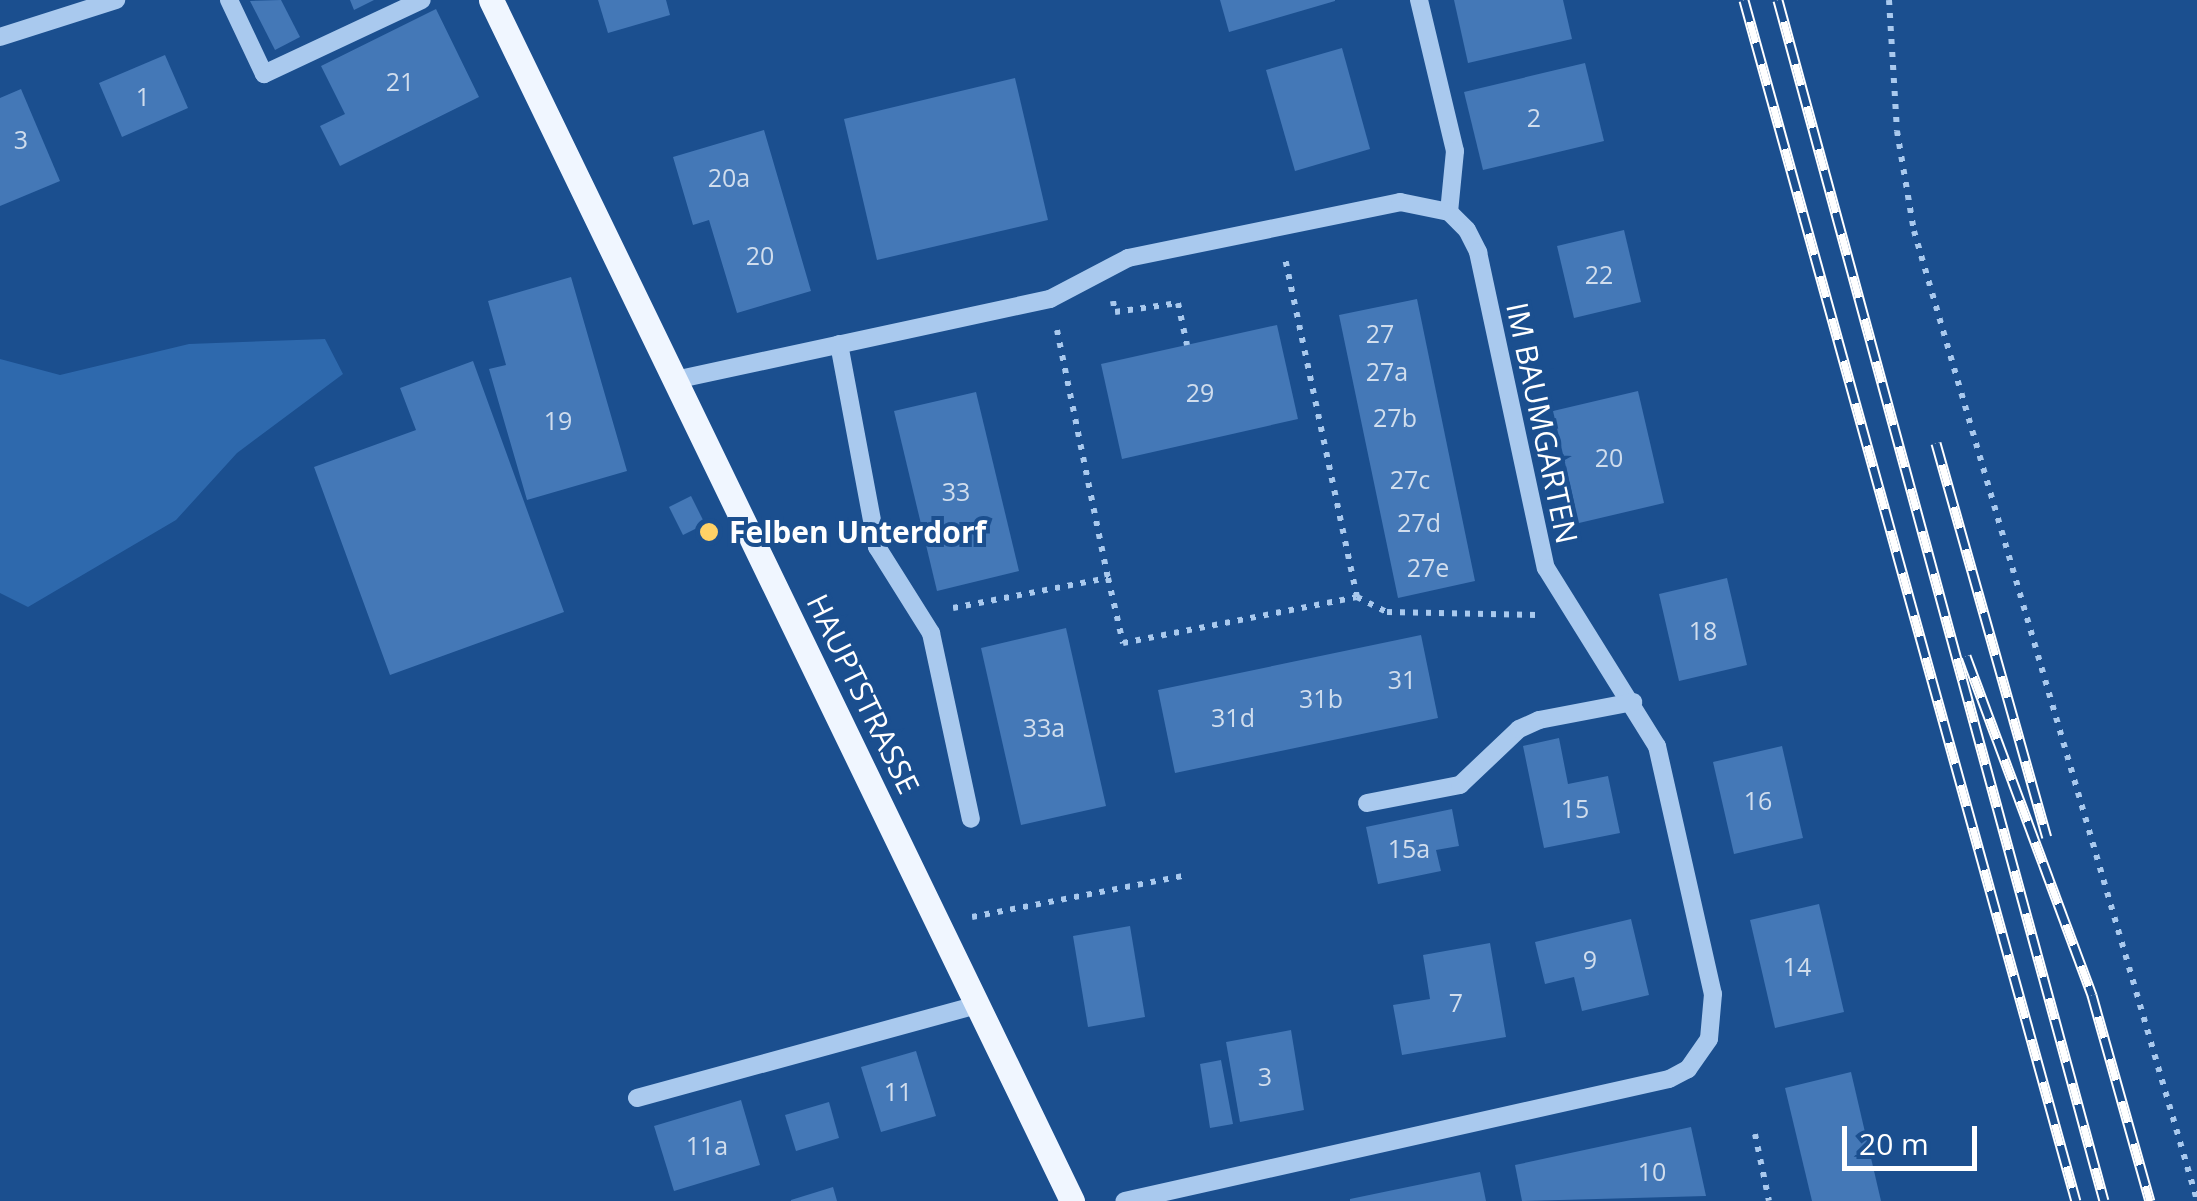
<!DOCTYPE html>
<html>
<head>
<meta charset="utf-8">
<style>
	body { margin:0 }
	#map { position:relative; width:2197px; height:1201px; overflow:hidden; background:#1b4f8f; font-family:"Open Sans",sans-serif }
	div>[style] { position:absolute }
	.green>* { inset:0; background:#2e69ad }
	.building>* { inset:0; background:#4478b7 }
	.path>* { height:6px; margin-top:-3px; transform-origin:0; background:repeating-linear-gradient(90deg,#a9c9ee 0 5px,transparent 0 13px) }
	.minor>* { height:18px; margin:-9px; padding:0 9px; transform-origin:9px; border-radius:9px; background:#a9c9ee }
	.major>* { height:25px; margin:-12.5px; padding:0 12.5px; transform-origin:12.5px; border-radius:12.5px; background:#f0f6ff }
	.rail>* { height:11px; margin-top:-5.5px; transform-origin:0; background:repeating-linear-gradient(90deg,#1b4f8f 0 22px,#fff 0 44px); box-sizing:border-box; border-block:2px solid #fff }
	.dots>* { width:28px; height:28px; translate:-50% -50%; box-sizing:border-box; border:5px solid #1b4f8f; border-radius:50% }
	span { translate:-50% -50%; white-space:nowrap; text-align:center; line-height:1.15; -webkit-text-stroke:8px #1b4f8f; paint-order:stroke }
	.number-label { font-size:25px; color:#d0dded }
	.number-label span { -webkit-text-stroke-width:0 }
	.street-label { font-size:30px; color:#fff }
	.poi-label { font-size:30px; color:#fff; font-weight:700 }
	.left { translate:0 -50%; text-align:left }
	.scale { position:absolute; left:1842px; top:1126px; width:135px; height:45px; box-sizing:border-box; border:5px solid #fff; border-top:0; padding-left:12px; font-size:30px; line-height:35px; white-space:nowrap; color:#fff; -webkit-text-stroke:8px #1b4f8f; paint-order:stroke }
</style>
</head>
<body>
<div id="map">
	<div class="green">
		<i style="clip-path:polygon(325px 339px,343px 374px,237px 453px,176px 520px,28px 607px,0 593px,0 359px,60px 375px,189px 344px)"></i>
	</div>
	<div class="building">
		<i style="clip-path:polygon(281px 0,300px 37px,275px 50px,250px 1px)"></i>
		<i style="clip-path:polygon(350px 0,374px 0,354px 10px)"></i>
		<i style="clip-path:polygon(598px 0,666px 0,670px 15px,608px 33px)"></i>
		<i style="clip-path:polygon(1220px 0,1335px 0,1335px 1px,1229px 32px)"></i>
		<i style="clip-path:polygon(1454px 0,1563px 0,1572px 39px,1468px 63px)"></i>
		<i style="clip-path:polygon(436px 9px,479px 97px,340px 166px,320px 126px,345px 114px,321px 66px)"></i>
		<i style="clip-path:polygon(1342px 48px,1370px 149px,1295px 171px,1266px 70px)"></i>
		<i style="clip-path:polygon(165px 55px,188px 108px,122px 137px,99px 83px)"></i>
		<i style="clip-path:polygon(1585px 63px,1604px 141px,1483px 170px,1464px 92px)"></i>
		<i style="clip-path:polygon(1015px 78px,1048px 220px,877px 260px,844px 119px)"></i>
		<i style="clip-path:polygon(21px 89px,60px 181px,0 206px,0 98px)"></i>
		<i style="clip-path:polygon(764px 130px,811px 291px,737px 313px,709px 220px,693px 225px,673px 157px)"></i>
		<i style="clip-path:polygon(1624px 230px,1641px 302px,1574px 318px,1557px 246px)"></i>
		<i style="clip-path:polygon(571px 277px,627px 471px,527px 500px,489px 369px,506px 365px,488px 301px)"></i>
		<i style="clip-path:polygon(1417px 299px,1475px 581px,1398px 598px,1339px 315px)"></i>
		<i style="clip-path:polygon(1277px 325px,1298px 419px,1122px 459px,1101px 364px)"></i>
		<i style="clip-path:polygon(473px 361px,564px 612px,390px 675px,314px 467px,416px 430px,400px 388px)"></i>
		<i style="clip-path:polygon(1638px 391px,1664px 503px,1579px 523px,1553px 411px)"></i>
		<i style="clip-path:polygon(976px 392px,1019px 571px,937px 591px,894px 411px)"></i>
		<i style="clip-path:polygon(691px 496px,705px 524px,683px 535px,669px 507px)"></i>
		<i style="clip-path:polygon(1727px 578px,1747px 665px,1679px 681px,1659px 594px)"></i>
		<i style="clip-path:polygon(1066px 628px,1106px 806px,1021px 825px,981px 648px)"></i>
		<i style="clip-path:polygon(1421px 635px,1438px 718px,1175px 773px,1158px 690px)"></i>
		<i style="clip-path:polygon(1559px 738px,1568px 784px,1608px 776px,1620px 833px,1544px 848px,1523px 746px)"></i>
		<i style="clip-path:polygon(1782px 746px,1803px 838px,1734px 854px,1713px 762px)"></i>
		<i style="clip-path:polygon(1452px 809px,1459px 846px,1436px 850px,1441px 871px,1378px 884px,1366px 827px)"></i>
		<i style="clip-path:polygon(1819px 904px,1844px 1012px,1775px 1028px,1750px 920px)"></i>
		<i style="clip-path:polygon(1631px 919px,1649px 995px,1582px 1011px,1574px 977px,1545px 984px,1535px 942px)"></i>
		<i style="clip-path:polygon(1130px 926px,1145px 1017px,1088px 1027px,1073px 936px)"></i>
		<i style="clip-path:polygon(1490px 943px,1506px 1037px,1402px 1055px,1393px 1005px,1430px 999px,1423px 955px)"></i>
		<i style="clip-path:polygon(1291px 1030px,1304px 1110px,1240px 1122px,1226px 1042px)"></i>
		<i style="clip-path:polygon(916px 1051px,936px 1116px,881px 1132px,861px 1067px)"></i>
		<i style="clip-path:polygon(1221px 1060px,1233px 1124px,1210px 1128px,1200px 1064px)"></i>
		<i style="clip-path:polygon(1851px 1072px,1881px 1201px,1812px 1201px,1785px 1088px)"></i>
		<i style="clip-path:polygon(741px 1100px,760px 1165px,674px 1191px,654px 1126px)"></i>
		<i style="clip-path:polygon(829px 1102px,839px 1138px,796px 1151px,785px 1115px)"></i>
		<i style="clip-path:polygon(1691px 1127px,1706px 1196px,1522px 1201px,1515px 1165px)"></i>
		<i style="clip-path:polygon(1480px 1172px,1486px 1201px,1350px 1201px,1350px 1199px)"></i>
		<i style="clip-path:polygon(833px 1187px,837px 1201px,791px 1201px,791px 1200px)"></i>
	</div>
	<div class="path">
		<i style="left:1889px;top:0;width:131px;rotate:86.5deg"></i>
		<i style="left:1897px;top:131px;width:101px;rotate:80.4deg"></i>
		<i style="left:1914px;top:231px;width:1009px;rotate:73.72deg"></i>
		<i style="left:1113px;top:301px;width:11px;rotate:80deg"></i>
		<i style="left:1115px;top:312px;width:64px;rotate:-8.1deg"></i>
		<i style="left:1178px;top:303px;width:43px;rotate:77.9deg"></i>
		<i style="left:1057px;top:330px;width:253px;rotate:78.4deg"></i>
		<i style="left:1357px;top:597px;width:34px;rotate:27deg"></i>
		<i style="left:1387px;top:612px;width:150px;rotate:1.1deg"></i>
		<i style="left:953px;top:608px;width:158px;rotate:-11deg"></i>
		<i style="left:1108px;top:578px;width:67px;rotate:77deg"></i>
		<i style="left:1123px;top:643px;width:238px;rotate:-11.1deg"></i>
		<i style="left:1357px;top:597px;width:350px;rotate:-102deg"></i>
		<i style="left:972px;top:917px;width:214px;rotate:-11deg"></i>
		<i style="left:1755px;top:1134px;width:68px;rotate:78.2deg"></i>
	</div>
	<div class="minor">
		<i style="left:229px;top:0;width:82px;rotate:64.7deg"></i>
		<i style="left:264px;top:74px;width:174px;rotate:-25.1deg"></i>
		<i style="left:1419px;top:0;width:155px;rotate:76.6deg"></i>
		<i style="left:1455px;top:151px;width:61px;rotate:95.6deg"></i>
		<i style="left:0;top:37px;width:122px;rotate:-17.7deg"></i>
		<i style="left:839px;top:344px;width:207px;rotate:79.4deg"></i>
		<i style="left:877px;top:547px;width:102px;rotate:57.9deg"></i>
		<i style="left:931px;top:633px;width:190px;rotate:77.9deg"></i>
		<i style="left:675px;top:380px;width:384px;rotate:-12.2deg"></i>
		<i style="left:1050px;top:299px;width:88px;rotate:-27.7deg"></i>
		<i style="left:1128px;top:258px;width:278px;rotate:-11.6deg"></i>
		<i style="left:1400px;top:202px;width:50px;rotate:11.5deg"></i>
		<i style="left:1449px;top:212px;width:25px;rotate:45deg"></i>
		<i style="left:1467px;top:230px;width:25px;rotate:63deg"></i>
		<i style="left:1478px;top:252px;width:323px;rotate:77.9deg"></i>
		<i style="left:1546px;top:568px;width:210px;rotate:58.1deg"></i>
		<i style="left:1657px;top:746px;width:254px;rotate:77.3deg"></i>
		<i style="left:1713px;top:994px;width:45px;rotate:95.1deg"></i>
		<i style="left:1709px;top:1039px;width:37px;rotate:125deg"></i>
		<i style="left:1688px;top:1069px;width:21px;rotate:152deg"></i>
		<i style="left:1669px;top:1079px;width:558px;rotate:167.36deg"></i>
		<i style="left:1367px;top:803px;width:95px;rotate:-11deg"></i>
		<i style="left:1460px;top:785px;width:81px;rotate:-43.5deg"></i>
		<i style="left:1519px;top:729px;width:22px;rotate:-24deg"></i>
		<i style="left:1539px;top:720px;width:96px;rotate:-10.8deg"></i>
		<i style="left:637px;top:1098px;width:353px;rotate:-15.3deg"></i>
	</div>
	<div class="major">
		<i style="left:491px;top:0;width:1334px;rotate:64.18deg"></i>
	</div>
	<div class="rail">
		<i style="left:1744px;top:0;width:1246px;rotate:74.55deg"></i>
		<i style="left:1778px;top:0;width:1244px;rotate:74.81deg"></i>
		<i style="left:1936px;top:443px;width:409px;rotate:74.3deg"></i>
		<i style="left:1966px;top:656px;width:362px;rotate:69.6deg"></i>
		<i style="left:2092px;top:995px;width:214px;rotate:74.3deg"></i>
	</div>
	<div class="dots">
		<i style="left:709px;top:532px;background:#ffd166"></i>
	</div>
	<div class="number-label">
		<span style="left:400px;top:81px">21</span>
		<span style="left:143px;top:96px">1</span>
		<span style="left:1534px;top:117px">2</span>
		<span style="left:21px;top:139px">3</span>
		<span style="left:729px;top:177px">20a</span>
		<span style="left:760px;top:255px">20</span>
		<span style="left:1599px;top:274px">22</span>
		<span style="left:1380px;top:333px">27</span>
		<span style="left:1387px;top:371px">27a</span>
		<span style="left:1200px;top:392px">29</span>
		<span style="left:1395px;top:417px">27b</span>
		<span style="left:558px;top:420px">19</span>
		<span style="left:1609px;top:457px">20</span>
		<span style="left:1410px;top:479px">27c</span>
		<span style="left:956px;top:491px">33</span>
		<span style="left:1419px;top:522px">27d</span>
		<span style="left:1428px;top:567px">27e</span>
		<span style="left:1703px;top:630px">18</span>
		<span style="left:1402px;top:679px">31</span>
		<span style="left:1321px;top:698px">31b</span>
		<span style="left:1233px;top:717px">31d</span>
		<span style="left:1044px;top:727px">33a</span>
		<span style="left:1758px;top:800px">16</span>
		<span style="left:1575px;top:808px">15</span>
		<span style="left:1409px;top:848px">15a</span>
		<span style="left:1590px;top:959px">9</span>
		<span style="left:1797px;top:966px">14</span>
		<span style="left:1456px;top:1002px">7</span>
		<span style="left:1265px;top:1076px">3</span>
		<span style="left:898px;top:1091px">11</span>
		<span style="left:707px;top:1145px">11a</span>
		<span style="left:1652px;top:1171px">10</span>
	</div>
	<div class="street-label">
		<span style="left:1542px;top:423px;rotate:78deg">IM BAUMGARTEN</span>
		<span style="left:863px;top:694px;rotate:64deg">HAUPTSTRASSE</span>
	</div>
	<div class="poi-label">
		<span class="left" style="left:729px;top:532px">Felben Unterdorf</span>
	</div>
	<div class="scale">20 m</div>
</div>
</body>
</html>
